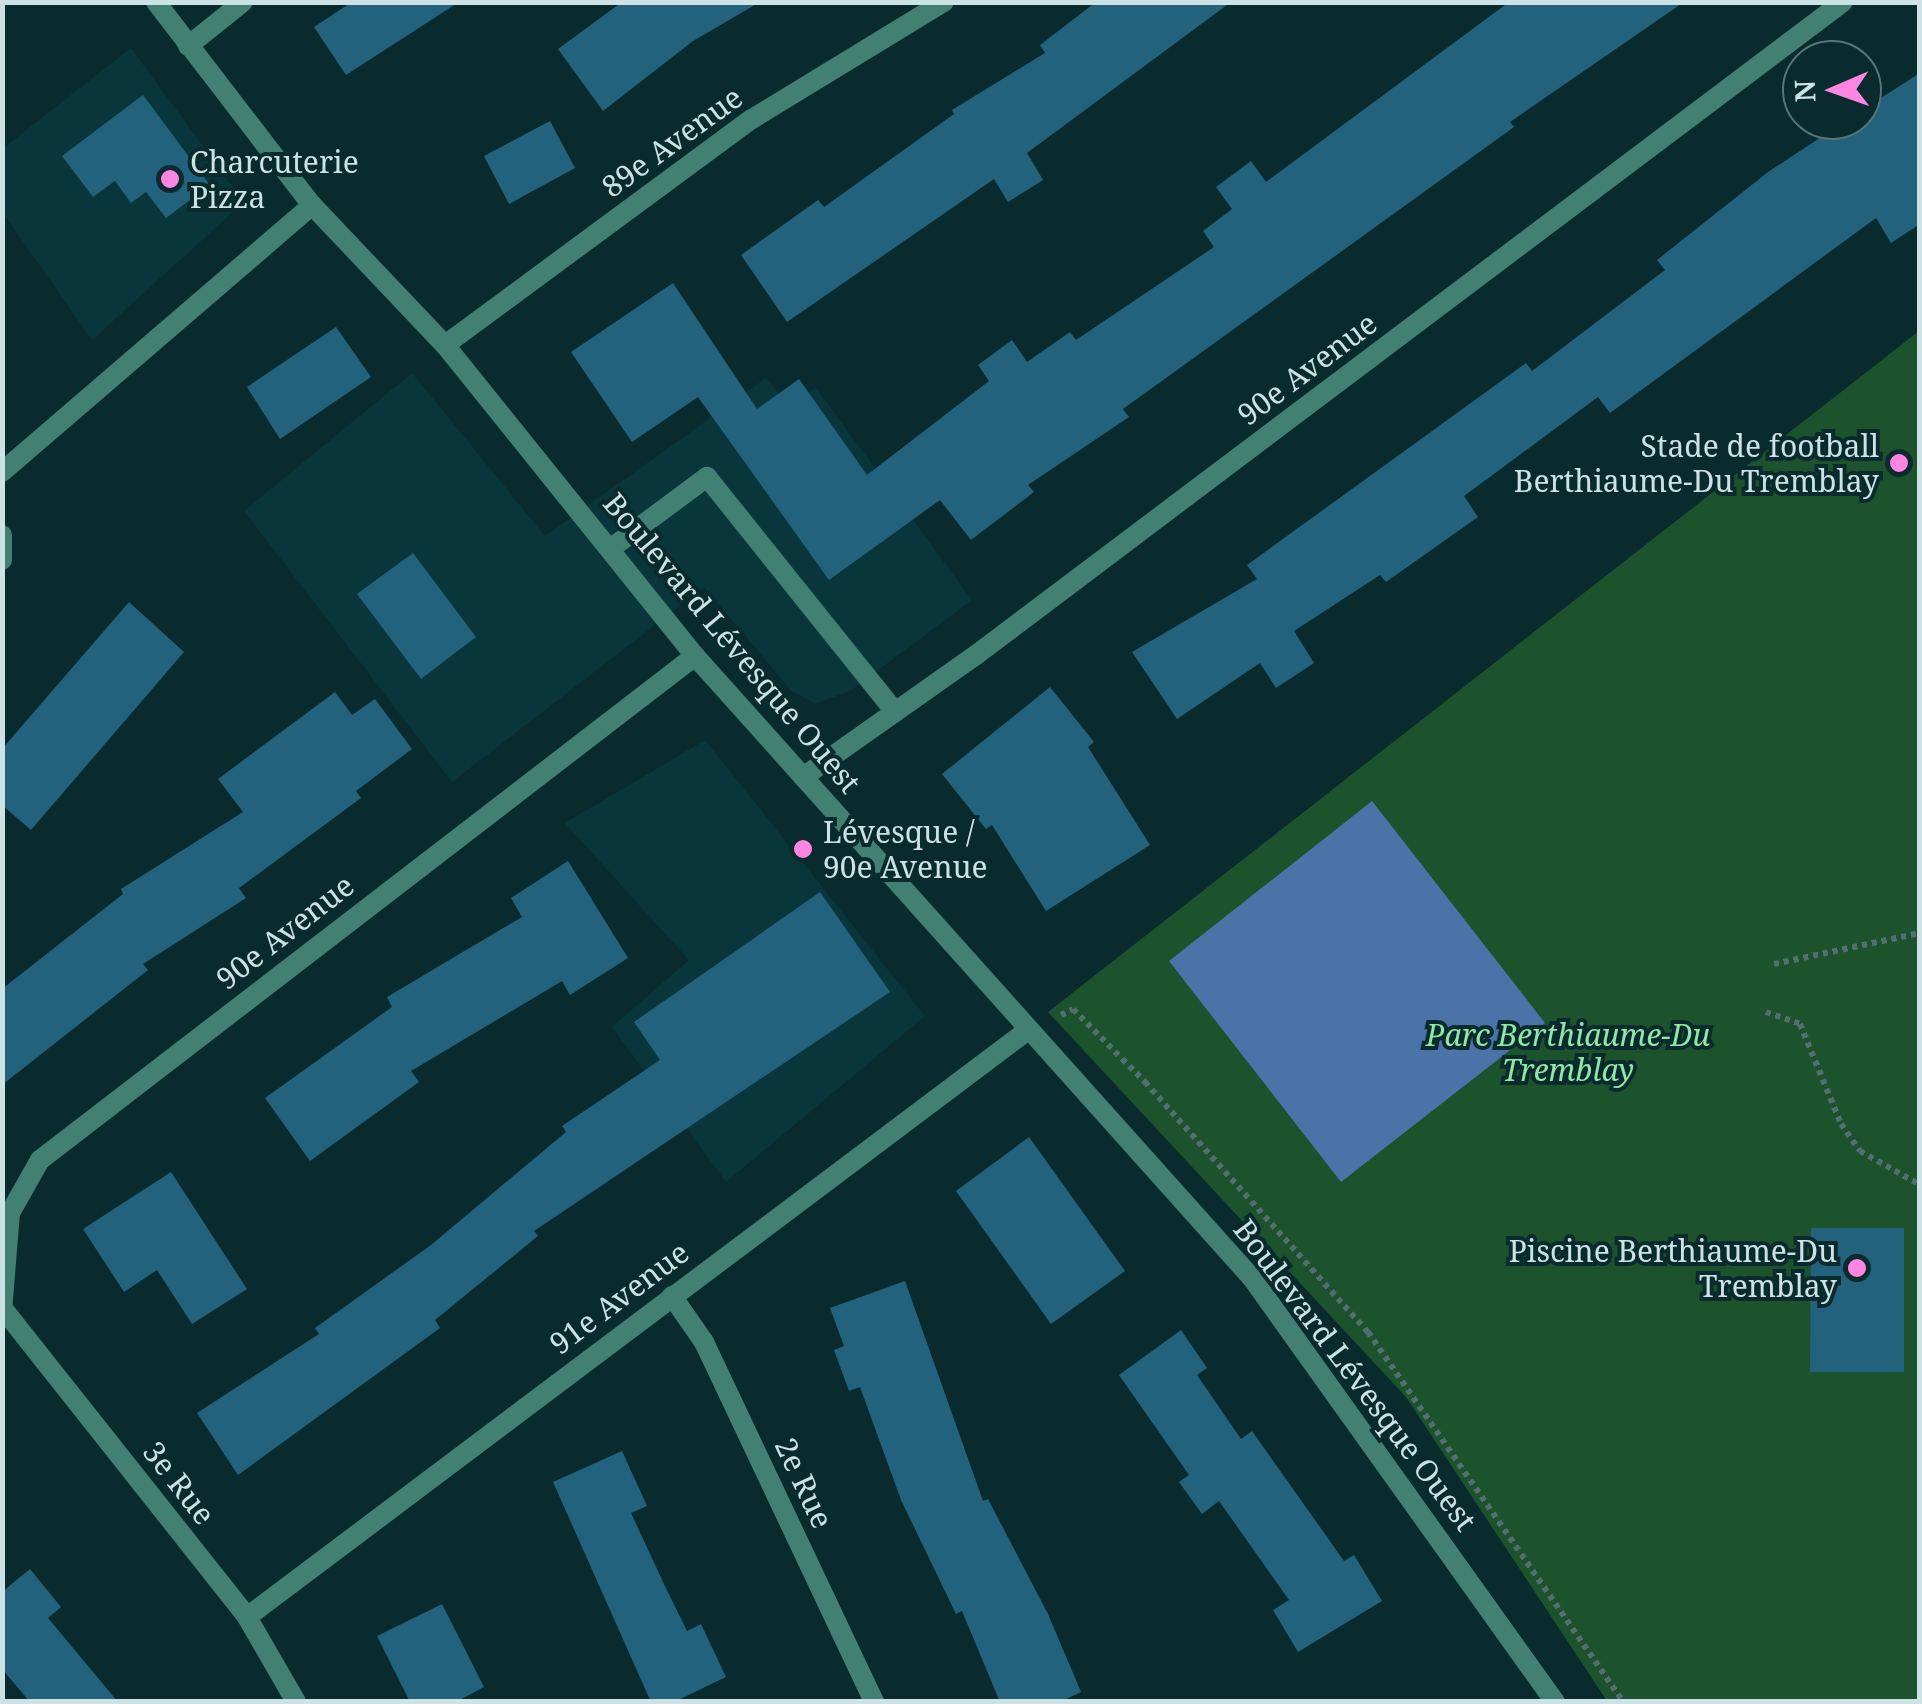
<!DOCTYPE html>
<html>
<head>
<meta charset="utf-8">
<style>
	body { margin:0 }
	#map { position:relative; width:1922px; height:1704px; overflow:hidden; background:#092b2e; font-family:"Noto Serif",serif }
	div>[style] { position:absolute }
	.built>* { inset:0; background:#09363a }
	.green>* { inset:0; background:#1c532c }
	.water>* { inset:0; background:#4c73a8 }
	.building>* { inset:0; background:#23627d }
	.path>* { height:6px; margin-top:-3px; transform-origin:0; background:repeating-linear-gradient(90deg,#516e71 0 5px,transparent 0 10px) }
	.service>* { height:20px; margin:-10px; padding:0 10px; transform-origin:10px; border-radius:10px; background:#418072 }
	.minor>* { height:20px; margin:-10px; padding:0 10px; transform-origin:10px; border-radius:10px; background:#418072 }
	.tertiary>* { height:20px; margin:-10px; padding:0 10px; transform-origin:10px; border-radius:10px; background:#418072 }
	.dots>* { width:28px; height:28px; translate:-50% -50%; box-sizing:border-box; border:5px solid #092b2e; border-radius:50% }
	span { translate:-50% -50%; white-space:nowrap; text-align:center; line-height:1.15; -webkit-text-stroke:8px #092b2e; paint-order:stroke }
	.street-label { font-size:30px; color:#cce2e4 }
	.poi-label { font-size:30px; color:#cce2e4 }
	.left { translate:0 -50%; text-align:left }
	.right { translate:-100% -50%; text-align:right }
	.park-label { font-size:30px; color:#91e7a5; font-style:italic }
	.frame { position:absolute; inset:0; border:5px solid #cce2e4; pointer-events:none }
	.north { position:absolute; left:1782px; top:40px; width:100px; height:100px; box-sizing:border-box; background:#092b2e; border:2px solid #577477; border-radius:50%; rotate:268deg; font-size:28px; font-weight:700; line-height:40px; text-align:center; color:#cce2e4 }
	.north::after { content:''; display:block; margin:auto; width:35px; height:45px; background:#fd86e2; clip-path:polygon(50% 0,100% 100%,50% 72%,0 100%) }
</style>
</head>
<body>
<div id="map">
	<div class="built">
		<i style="clip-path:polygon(131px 48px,244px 202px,92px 340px,3px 213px,2px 149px)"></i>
		<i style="clip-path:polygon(412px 373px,545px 536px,766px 378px,787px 404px,816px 388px,972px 600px,850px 691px,815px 704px,791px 690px,704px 587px,452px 782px,244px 511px)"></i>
		<i style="clip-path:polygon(705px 740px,925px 1016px,726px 1182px,612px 1027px,689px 960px,565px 823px)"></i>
	</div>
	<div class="green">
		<i style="clip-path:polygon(1919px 331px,1919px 1701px,1607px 1701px,1406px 1397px,1048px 1012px)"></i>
	</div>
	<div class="water">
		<i style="clip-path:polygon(1372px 801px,1545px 1023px,1341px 1182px,1169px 961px)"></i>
	</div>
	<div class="building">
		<i style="clip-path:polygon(352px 2px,459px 2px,346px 75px,314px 27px)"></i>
		<i style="clip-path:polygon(622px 2px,760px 2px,693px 41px,603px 111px,558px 49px)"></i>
		<i style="clip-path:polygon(1096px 2px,1231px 2px,1027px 153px,1043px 180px,1008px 202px,994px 179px,787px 322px,741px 255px,818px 200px,824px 207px,954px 114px,952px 110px,1045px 53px,1040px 45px)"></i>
		<i style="clip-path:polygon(1509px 2px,1684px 2px,1510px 122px,1514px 127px,1123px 409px,1129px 417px,1028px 485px,1034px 492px,971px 540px,940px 500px,829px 580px,698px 397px,632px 442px,571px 352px,673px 283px,757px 409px,799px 379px,867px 475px,989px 381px,978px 365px,1012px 340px,1027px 362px,1070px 332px,1076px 340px,1214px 247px,1203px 231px,1232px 209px,1216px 187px,1251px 161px,1266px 182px)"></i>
		<i style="clip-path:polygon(1920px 73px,1920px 224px,1891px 243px,1876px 218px,1610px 413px,1598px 397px,1464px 496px,1478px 517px,1386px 582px,1380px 575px,1294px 631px,1314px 663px,1276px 688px,1260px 663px,1177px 719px,1132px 652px,1257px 579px,1247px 565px,1526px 363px,1532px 371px,1665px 270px,1657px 260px,1768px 172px,1847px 120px,1862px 120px,1862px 110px)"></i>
		<i style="clip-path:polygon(143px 95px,210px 185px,166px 218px,146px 192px,131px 203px,115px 181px,93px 197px,62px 156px)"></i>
		<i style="clip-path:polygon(550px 121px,575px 168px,509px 204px,484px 156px)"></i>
		<i style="clip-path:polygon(336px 327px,371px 377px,280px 439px,247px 387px)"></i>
		<i style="clip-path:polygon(413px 553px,476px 637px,421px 679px,357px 594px)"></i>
		<i style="clip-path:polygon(129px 602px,184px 652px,31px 830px,2px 805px,2px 749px)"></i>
		<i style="clip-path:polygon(1050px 687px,1094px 742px,1088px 747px,1150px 845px,1046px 911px,992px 825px,986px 829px,942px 774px)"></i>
		<i style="clip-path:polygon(335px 692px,352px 715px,375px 699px,412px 749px,356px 791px,361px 798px,239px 888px,246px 898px,143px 964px,148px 970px,2px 1085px,2px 989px,123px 894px,121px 889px,243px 812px,218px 779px)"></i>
		<i style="clip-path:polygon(568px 861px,628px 958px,570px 995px,562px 981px,411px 1071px,419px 1082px,310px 1161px,265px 1098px,392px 1007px,387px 997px,522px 917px,511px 898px)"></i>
		<i style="clip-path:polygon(820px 892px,890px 992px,534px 1231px,538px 1236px,435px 1320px,440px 1328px,238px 1475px,197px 1413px,319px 1334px,315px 1328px,431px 1245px,566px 1132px,562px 1126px,660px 1060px,634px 1022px)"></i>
		<i style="clip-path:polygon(1029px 1137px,1125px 1271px,1051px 1324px,956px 1191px)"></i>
		<i style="clip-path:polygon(171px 1172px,247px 1289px,192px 1324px,157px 1270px,124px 1292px,83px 1229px)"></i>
		<i style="clip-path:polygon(1811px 1228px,1904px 1228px,1904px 1372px,1810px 1372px)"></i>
		<i style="clip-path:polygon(905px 1281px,983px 1501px,988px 1499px,1048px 1614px,1081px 1692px,1060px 1702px,1000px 1702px,962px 1611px,956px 1614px,901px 1500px,860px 1387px,849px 1391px,834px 1350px,844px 1346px,830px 1308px)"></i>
		<i style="clip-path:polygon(1181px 1330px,1207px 1368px,1197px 1375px,1241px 1439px,1252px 1431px,1344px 1561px,1354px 1555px,1382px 1601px,1298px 1652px,1273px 1610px,1289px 1600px,1219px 1501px,1202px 1514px,1179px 1482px,1189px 1475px,1119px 1375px)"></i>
		<i style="clip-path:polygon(622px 1451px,647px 1506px,631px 1513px,664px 1584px,687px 1631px,701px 1624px,726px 1677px,674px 1702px,651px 1702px,553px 1482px)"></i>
		<i style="clip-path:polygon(30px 1569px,61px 1607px,48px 1618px,118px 1702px,30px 1702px,2px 1669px,2px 1592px)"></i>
		<i style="clip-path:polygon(442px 1604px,484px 1687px,456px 1702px,410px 1702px,377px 1636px)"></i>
	</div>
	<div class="path">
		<i style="left:1774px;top:964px;width:149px;rotate:-12deg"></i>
		<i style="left:1766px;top:1012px;width:36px;rotate:19deg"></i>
		<i style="left:1800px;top:1024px;width:108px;rotate:67.7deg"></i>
		<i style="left:1841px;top:1124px;width:33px;rotate:55deg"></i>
		<i style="left:1860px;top:1151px;width:69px;rotate:29.5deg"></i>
		<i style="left:1061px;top:1015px;width:13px;rotate:-27deg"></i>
		<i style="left:1073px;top:1009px;width:103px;rotate:45.4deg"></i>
		<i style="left:1145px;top:1082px;width:335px;rotate:48.3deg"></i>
		<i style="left:1368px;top:1332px;width:449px;rotate:55.4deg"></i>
	</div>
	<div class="service">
		<i style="left:610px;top:549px;width:121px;rotate:-36.6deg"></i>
		<i style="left:707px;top:477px;width:301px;rotate:51.3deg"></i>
	</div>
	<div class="minor">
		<i style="left:188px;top:46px;width:70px;rotate:-38.7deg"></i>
		<i style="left:445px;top:345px;width:381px;rotate:-36.4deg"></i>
		<i style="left:752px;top:119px;width:225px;rotate:-31.4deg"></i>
		<i style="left:2px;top:472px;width:409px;rotate:-40.7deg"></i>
		<i style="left:2px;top:535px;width:25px;rotate:90deg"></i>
		<i style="left:803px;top:777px;width:212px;rotate:-35.2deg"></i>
		<i style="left:976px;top:655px;width:1085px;rotate:-36.99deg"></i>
		<i style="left:672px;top:1296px;width:56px;rotate:55.2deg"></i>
		<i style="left:704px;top:1342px;width:398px;rotate:64.7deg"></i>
		<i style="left:4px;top:1310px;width:392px;rotate:51.6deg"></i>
		<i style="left:247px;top:1617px;width:98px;rotate:60deg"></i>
		<i style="left:2px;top:1312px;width:99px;rotate:-85.4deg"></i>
		<i style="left:10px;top:1213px;width:61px;rotate:-60.5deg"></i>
		<i style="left:40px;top:1160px;width:826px;rotate:-37.58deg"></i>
		<i style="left:247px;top:1617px;width:977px;rotate:-36.93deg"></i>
	</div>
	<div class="tertiary">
		<i style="left:156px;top:2px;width:256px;rotate:52.5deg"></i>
		<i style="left:312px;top:205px;width:193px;rotate:46.5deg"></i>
		<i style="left:445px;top:345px;width:399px;rotate:51.2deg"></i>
		<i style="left:695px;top:656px;width:835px;rotate:48.16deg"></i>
		<i style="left:1252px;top:1278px;width:521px;rotate:54.45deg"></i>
	</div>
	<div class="dots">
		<i style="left:170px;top:179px;background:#fd86e2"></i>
		<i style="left:1899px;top:463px;background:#fd86e2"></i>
		<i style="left:803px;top:849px;background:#fd86e2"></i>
		<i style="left:1857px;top:1268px;background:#fd86e2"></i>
	</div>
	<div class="street-label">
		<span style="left:672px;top:142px;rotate:-36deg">89e Avenue</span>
		<span style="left:1307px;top:369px;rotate:-37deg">90e Avenue</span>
		<span style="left:732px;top:643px;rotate:50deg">Boulevard Lévesque Ouest</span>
		<span style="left:285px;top:932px;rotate:-38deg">90e Avenue</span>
		<span style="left:619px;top:1298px;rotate:-37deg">91e Avenue</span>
		<span style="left:1355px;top:1375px;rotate:53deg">Boulevard Lévesque Ouest</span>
		<span style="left:179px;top:1483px;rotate:52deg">3e Rue</span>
		<span style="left:804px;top:1483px;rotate:65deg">2e Rue</span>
	</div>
	<div class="poi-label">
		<span class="left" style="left:190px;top:179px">Charcuterie<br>Pizza</span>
		<span class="right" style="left:1879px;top:463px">Stade de football<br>Berthiaume-Du Tremblay</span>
		<span class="left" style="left:823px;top:849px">Lévesque /<br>90e Avenue</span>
		<span class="right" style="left:1837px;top:1268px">Piscine Berthiaume-Du<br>Tremblay</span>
	</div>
	<div class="park-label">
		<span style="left:1568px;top:1052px">Parc Berthiaume-Du<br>Tremblay</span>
	</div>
	<div class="frame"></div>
	<div class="north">N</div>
</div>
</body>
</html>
